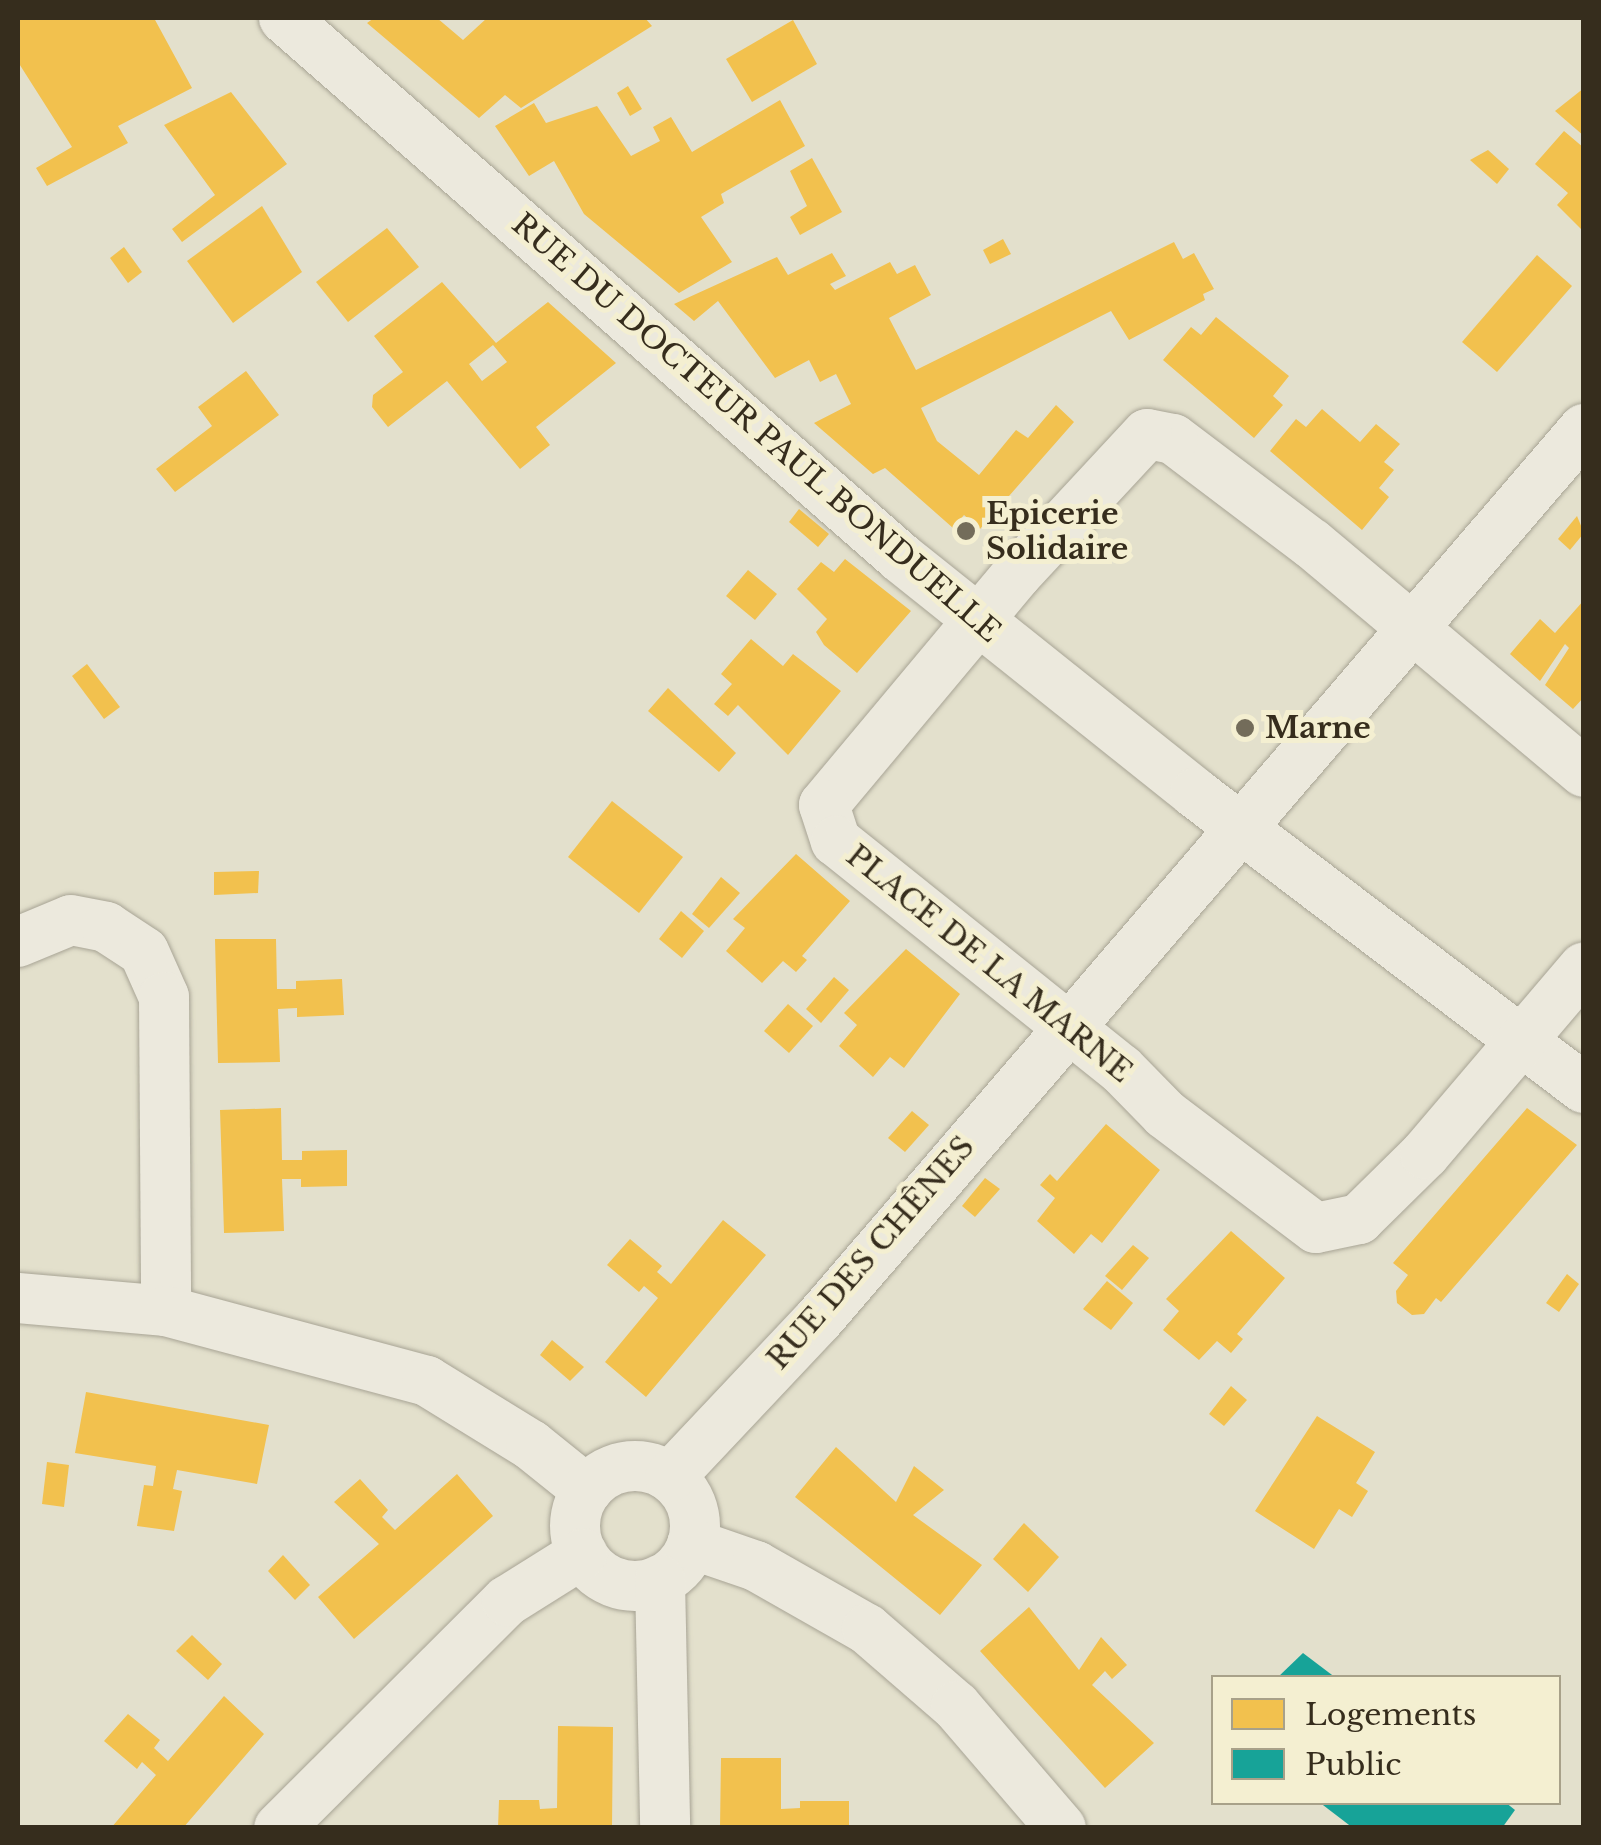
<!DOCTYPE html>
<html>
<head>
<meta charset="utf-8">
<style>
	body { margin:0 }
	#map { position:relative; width:1601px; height:1845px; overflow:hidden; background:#e3e0cc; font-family:"Libre Baskerville",serif }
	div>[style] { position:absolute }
	.homes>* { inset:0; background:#f2c14e }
	.public>* { inset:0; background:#17a398 }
	.roads { filter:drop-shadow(0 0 2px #a8a495) drop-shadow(0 0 2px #a8a495) }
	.minor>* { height:50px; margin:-25px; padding:0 25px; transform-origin:25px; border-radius:25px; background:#ece9dd }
	.minor>.ring { margin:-25px; padding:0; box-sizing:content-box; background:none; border:50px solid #ece9dd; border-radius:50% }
	.dots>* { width:28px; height:28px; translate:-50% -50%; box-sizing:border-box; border:5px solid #f4efd1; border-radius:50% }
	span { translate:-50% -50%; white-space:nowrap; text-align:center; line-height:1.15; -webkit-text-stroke:10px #f4efd1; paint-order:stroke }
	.street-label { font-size:30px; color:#362d1d }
	.poi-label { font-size:30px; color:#362d1d; font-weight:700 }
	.left { translate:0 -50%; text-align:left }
	.frame { position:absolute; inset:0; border:20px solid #362d1d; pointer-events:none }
	.legend { position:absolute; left:1211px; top:1675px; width:350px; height:130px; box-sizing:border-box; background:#f4efd1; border:2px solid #a8a189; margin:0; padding:12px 18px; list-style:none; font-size:30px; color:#362d1d }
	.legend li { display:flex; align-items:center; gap:20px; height:50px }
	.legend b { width:50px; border:2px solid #a8a189 }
</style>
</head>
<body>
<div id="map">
	<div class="homes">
		<i style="clip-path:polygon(18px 18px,154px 18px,192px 88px,118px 126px,128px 143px,47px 186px,36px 168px,72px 147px,18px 62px)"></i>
		<i style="clip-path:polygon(374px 18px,437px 18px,463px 40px,487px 18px,645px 18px,652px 26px,521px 108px,505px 95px,479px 118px,367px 23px)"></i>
		<i style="clip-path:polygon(793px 20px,817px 64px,752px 102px,726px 59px)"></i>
		<i style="clip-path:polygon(628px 86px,642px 109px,630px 116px,617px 93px)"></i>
		<i style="clip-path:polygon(1584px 88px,1584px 136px,1555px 111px)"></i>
		<i style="clip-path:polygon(231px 92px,287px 164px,182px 242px,172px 229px,215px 195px,164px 125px)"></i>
		<i style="clip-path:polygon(780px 100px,805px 146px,721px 194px,724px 203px,701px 217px,732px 262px,679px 293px,584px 214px,554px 161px,529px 176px,495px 126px,534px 103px,546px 123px,597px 106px,631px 156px,660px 141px,653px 127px,671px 117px,692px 152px)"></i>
		<i style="clip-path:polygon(1564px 131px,1584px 148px,1584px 232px,1557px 205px,1568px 193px,1535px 164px)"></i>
		<i style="clip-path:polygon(1488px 150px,1509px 169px,1497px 184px,1470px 160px)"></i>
		<i style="clip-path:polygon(812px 158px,842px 212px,800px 235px,790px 217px,807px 206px,790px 171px)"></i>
		<i style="clip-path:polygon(262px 206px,302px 272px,233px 323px,187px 261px)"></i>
		<i style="clip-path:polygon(387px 228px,419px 267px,348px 322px,316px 282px)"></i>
		<i style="clip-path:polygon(1003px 239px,1011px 254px,990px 264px,983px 250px)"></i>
		<i style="clip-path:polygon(1174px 242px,1183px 259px,1194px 253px,1214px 289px,1203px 294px,1205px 300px,1129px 340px,1111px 311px,921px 408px,937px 441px,979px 475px,1016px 430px,1028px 438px,1056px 405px,1074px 422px,980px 529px,964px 515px,953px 528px,885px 468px,873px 474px,814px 423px,851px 404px,836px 374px,820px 382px,809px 360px,775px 378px,718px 301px,694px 321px,674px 304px,777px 257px,788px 275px,832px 253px,846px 276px,830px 284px,835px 290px,890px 262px,897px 274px,915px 265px,931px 295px,889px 318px,916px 370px)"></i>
		<i style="clip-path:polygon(124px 247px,142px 272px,128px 283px,110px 258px)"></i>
		<i style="clip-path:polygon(1537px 255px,1572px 286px,1497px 372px,1462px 342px)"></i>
		<i style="clip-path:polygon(evenodd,442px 282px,496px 343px,548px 302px,616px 363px,536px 427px,550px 445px,520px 469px,447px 381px,388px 427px,372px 407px,373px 395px,403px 372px,374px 336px,442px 282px,493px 345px,507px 362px,482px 381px,469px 364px,493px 345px)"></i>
		<i style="clip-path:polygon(1216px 317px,1289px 376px,1273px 396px,1283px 405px,1254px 438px,1163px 360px,1191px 327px,1201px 335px)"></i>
		<i style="clip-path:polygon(246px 371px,279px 415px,175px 492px,156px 469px,212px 426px,198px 407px)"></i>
		<i style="clip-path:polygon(1322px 409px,1360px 442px,1376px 424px,1400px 444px,1384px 462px,1394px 470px,1379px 488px,1389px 497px,1362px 530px,1270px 451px,1296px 419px,1306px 427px)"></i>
		<i style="clip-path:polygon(799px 509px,829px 534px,818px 547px,789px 522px)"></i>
		<i style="clip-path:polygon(1577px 516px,1584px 533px,1570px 550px,1558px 539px)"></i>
		<i style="clip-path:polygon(845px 559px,911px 611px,857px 673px,824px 645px,816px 632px,827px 619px,797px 589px,821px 562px,834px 572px)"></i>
		<i style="clip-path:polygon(748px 570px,777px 594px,755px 620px,726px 596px)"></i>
		<i style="clip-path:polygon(1584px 600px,1584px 697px,1573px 709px,1545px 685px,1569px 648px,1565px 644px,1540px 681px,1510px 654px,1540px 619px,1555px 633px)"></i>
		<i style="clip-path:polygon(751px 639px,783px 666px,793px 654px,841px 691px,788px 755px,738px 705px,728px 716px,714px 704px,732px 684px,721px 674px)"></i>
		<i style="clip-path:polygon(87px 664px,120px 707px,104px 719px,72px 676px)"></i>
		<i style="clip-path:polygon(668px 688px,736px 753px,719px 772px,648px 711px)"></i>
		<i style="clip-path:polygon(612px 801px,683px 857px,639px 913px,568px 857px)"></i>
		<i style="clip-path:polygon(796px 854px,850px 901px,802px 956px,807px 960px,796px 972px,783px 961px,762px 983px,726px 951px,745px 928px,733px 919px)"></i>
		<i style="clip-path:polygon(259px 871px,258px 893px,214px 895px,214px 872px)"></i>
		<i style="clip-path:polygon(721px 877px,740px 893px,709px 928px,692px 914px)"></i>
		<i style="clip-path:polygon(681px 911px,704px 931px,682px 958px,659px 939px)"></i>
		<i style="clip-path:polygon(215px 939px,276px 939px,277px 989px,296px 989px,296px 981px,342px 979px,344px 1015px,297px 1017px,297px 1008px,278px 1009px,280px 1062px,218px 1063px)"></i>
		<i style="clip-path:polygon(906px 949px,960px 994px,904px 1068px,890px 1057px,873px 1077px,839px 1046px,857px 1025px,844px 1013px)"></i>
		<i style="clip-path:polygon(834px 977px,849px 990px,821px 1023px,806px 1009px)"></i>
		<i style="clip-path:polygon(788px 1004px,813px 1026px,789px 1053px,764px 1031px)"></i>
		<i style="clip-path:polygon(281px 1108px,282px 1160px,302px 1160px,302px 1151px,347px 1150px,347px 1186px,301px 1187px,301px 1179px,282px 1179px,284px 1231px,224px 1233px,220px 1110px)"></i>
		<i style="clip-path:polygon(1527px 1108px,1577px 1145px,1441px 1302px,1436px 1298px,1424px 1314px,1412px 1315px,1397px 1303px,1396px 1291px,1408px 1275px,1393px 1263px)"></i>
		<i style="clip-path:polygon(912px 1111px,929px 1125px,905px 1152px,888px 1138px)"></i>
		<i style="clip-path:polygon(1106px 1124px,1160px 1170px,1102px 1243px,1091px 1234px,1074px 1254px,1037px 1221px,1055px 1198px,1040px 1185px,1050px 1174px,1057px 1181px)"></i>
		<i style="clip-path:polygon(985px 1178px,1000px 1189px,975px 1217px,962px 1206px)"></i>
		<i style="clip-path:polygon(723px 1220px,766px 1255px,646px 1397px,605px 1362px,658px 1298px,644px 1286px,639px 1292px,607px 1265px,630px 1239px,662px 1266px,657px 1272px,671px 1284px)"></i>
		<i style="clip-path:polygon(1231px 1231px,1285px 1278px,1237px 1334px,1243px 1339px,1231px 1353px,1217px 1341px,1199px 1360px,1163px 1330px,1179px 1311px,1166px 1299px)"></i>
		<i style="clip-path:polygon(1133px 1245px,1149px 1258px,1122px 1290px,1105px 1276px)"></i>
		<i style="clip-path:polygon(1567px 1274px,1579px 1284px,1559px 1312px,1546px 1303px)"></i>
		<i style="clip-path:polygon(1107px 1281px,1133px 1303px,1111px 1330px,1083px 1309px)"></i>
		<i style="clip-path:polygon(552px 1340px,584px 1367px,570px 1381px,540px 1355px)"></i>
		<i style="clip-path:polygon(1231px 1386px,1247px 1400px,1224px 1426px,1209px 1414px)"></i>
		<i style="clip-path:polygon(86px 1392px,269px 1425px,257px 1484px,177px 1470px,173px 1489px,182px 1491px,174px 1531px,137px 1526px,144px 1485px,153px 1486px,156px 1466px,75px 1453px)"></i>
		<i style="clip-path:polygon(1317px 1416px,1375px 1452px,1356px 1483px,1368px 1491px,1352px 1517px,1339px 1509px,1314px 1549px,1255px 1511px)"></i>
		<i style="clip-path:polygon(836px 1447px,896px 1502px,914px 1466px,944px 1490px,913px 1515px,982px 1565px,940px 1615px,795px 1497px)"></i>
		<i style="clip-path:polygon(47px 1462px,69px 1465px,64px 1507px,42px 1504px)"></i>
		<i style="clip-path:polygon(457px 1474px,493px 1516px,354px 1639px,318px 1597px,379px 1544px,334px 1502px,360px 1479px,388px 1510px,382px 1517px,395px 1530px)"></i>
		<i style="clip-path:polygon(1024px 1523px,1059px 1557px,1028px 1592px,993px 1559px)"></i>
		<i style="clip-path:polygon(283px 1555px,310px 1585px,295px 1600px,268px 1571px)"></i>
		<i style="clip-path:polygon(1029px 1607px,1079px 1670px,1101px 1637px,1127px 1665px,1112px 1679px,1105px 1671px,1092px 1685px,1154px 1743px,1105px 1788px,980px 1651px)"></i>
		<i style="clip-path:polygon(192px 1635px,222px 1664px,208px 1680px,176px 1651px)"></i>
		<i style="clip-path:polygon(224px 1696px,264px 1734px,183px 1828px,111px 1828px,156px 1775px,142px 1762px,137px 1769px,104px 1741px,128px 1714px,160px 1740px,154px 1748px,168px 1761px)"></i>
		<i style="clip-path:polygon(558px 1726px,613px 1727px,612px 1828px,498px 1828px,499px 1800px,539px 1800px,540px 1809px,557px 1808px)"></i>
		<i style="clip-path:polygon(721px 1758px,781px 1758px,781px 1809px,800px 1808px,800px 1801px,849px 1801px,849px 1828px,720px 1828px)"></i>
	</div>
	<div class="public">
		<i style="clip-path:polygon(1303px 1653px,1336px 1678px,1277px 1678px)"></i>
		<i style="clip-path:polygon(1319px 1802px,1505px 1802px,1515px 1810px,1502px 1828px,1353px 1828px)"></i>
	</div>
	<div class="roads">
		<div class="minor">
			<i style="left:284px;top:18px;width:820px;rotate:41.19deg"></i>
			<i style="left:901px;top:558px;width:376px;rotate:38.6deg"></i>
			<i style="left:1195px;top:793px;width:488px;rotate:37.2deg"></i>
			<i style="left:1584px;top:772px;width:355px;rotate:-140deg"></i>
			<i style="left:1312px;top:544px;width:174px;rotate:-142.9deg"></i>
			<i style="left:1173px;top:439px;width:26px;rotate:-169deg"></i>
			<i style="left:1147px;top:434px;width:191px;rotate:132.9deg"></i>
			<i style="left:1017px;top:574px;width:301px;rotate:129.9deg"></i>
			<i style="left:824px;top:805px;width:38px;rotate:72deg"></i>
			<i style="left:836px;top:841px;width:365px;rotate:38.7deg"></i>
			<i style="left:1121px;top:1069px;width:63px;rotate:45.6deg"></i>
			<i style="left:1165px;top:1114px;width:189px;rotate:37.1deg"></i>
			<i style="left:1316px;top:1228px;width:44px;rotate:-11.8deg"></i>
			<i style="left:1359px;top:1219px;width:93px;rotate:-44.6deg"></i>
			<i style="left:1425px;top:1154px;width:245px;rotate:-49.6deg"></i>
			<i style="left:18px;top:942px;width:57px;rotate:-22.5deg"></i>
			<i style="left:71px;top:920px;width:36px;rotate:11deg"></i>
			<i style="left:106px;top:927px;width:45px;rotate:33.3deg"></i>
			<i style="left:144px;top:952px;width:49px;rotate:66deg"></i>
			<i style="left:164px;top:997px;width:314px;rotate:89.6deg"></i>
			<i style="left:18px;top:1298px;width:149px;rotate:5deg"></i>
			<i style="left:166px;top:1311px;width:270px;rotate:15deg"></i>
			<i style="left:427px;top:1381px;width:122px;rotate:31.6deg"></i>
			<i style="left:531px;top:1445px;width:72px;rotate:38.8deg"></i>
			<i class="ring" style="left:575px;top:1466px;width:70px;height:70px"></i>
			<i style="left:670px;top:1477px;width:217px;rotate:-46.7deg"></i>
			<i style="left:819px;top:1319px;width:1174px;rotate:-49.32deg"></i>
			<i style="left:692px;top:1544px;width:68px;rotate:19deg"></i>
			<i style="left:756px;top:1566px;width:128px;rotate:29.6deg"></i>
			<i style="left:867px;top:1629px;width:118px;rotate:40.9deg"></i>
			<i style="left:956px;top:1706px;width:161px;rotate:49.3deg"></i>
			<i style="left:660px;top:1580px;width:248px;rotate:88.8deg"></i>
			<i style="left:279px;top:1828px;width:322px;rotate:-44.9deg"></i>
			<i style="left:507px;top:1601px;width:89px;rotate:-32.1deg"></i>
		</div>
	</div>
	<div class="dots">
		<i style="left:966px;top:531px;background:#736c5a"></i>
		<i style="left:1245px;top:728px;background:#736c5a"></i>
	</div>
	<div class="street-label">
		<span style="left:756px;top:428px;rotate:41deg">RUE DU DOCTEUR PAUL BONDUELLE</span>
		<span style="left:989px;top:964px;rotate:39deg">PLACE DE LA MARNE</span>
		<span style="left:871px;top:1253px;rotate:-49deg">RUE DES CHÊNES</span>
	</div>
	<div class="poi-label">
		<span class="left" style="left:986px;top:531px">Epicerie<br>Solidaire</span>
		<span class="left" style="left:1265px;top:728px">Marne</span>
	</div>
	<div class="frame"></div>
	<ul class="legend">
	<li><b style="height:28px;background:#f2c14e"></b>Logements</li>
	<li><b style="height:28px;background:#17a398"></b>Public</li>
	</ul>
</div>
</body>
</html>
